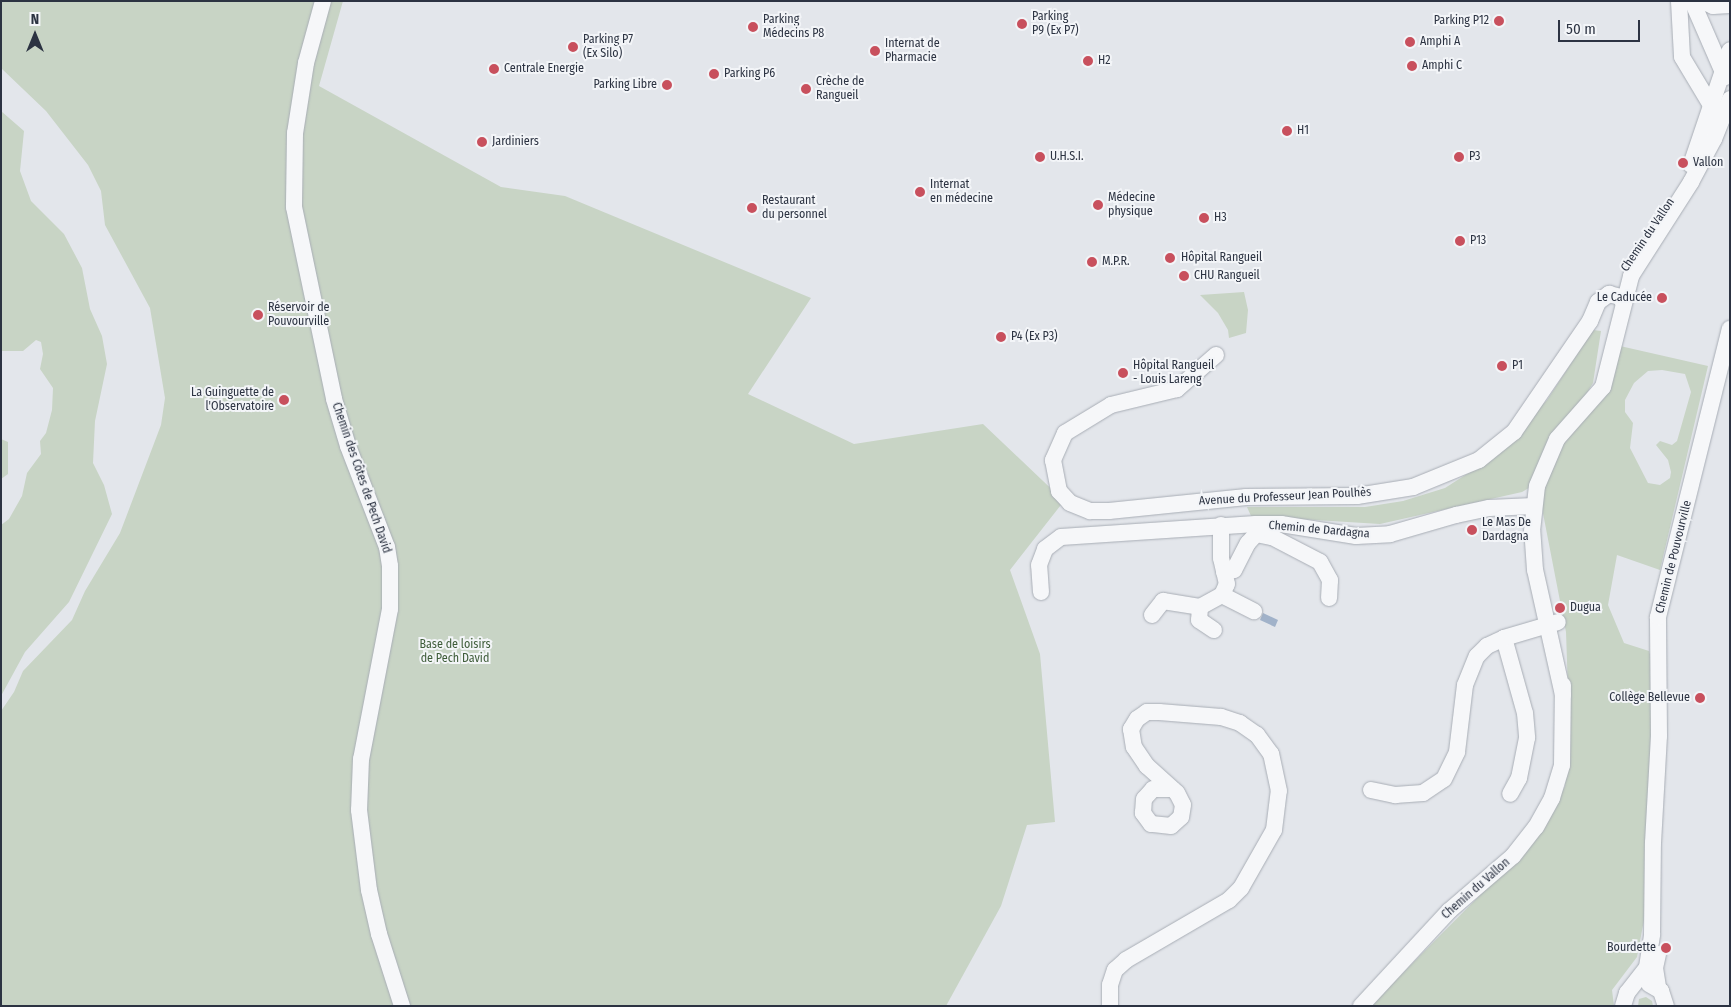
<!DOCTYPE html>
<html>
<head>
<meta charset="utf-8">
<style>
	body { margin:0 }
	#map { position:relative; width:1731px; height:1007px; overflow:hidden; background:#e3e6eb; font-family:"Fira Sans Condensed",sans-serif }
	div>[style] { position:absolute }
	.green>* { inset:0; background:#c8d4c5 }
	.water>* { inset:0; background:#a1b2c9 }
	.roads { filter:drop-shadow(0 0 1px #a8adb5) drop-shadow(0 0 1px #a8adb5) }
	.minor>* { height:16px; margin:-8px; padding:0 8px; transform-origin:8px; border-radius:8px; background:#f6f7f9 }
	.dots>* { width:14px; height:14px; translate:-50% -50%; box-sizing:border-box; border:2px solid #f3f5f8; border-radius:50% }
	span { translate:-50% -50%; white-space:nowrap; text-align:center; line-height:1.15; -webkit-text-stroke:4px #f3f5f8; paint-order:stroke }
	.poi-label { font-size:12px; color:#2c3342 }
	.left { translate:0 -50%; text-align:left }
	.right { translate:-100% -50%; text-align:right }
	.street-label { font-size:12px; color:#2c3342 }
	.park-label { font-size:12px; color:#3f5d3a }
	.frame { position:absolute; inset:0; border:2px solid #2c3342; pointer-events:none }
	.north { position:absolute; left:10px; top:10px; width:50px; height:50px; -webkit-text-stroke:4px #f3f5f8; paint-order:stroke; rotate:0deg; font-size:14px; font-weight:700; line-height:20px; text-align:center; color:#2c3342 }
	.north::after { content:''; display:block; margin:auto; width:18px; height:22px; background:#2c3342; clip-path:polygon(50% 0,100% 100%,50% 72%,0 100%) }
	.scale { position:absolute; left:1558px; top:20px; width:82px; height:22px; box-sizing:border-box; border:2px solid #2c3342; border-top:0; padding-left:6px; font-size:15px; line-height:18px; white-space:nowrap; color:#2c3342; -webkit-text-stroke:4px #f3f5f8; paint-order:stroke }
</style>
</head>
<body>
<div id="map">
	<div class="green">
		<i style="clip-path:polygon(1px 1px,343px 1px,319px 86px,501px 187px,565px 196px,811px 298px,748px 394px,854px 444px,983px 424px,1064px 501px,1010px 570px,1040px 654px,1055px 822px,1027px 825px,1001px 906px,946px 1006px,1px 1006px,1px 711px,14px 692px,23px 671px,72px 620px,85px 591px,120px 533px,161px 425px,165px 398px,150px 308px,105px 225px,101px 191px,88px 165px,46px 111px,1px 68px)"></i>
		<i style="clip-path:polygon(1px 111px,24px 131px,20px 171px,31px 201px,64px 234px,82px 268px,90px 309px,102px 336px,107px 364px,95px 421px,93px 463px,104px 485px,112px 514px,69px 602px,25px 652px,1px 696px,1px 525px,9px 519px,22px 496px,27px 473px,41px 454px,40px 441px,46px 433px,52px 410px,53px 388px,40px 369px,43px 354px,41px 342px,36px 340px,23px 351px,1px 351px)"></i>
		<i style="clip-path:polygon(1244px 292px,1248px 310px,1246px 333px,1229px 338px,1228px 330px,1218px 313px,1200px 295px)"></i>
		<i style="clip-path:polygon(1593px 330px,1601px 331px,1593px 383px,1529px 488px,1522px 492px,1380px 524px,1251px 516px,1247px 507px,1365px 507px,1403px 501px,1445px 488px,1492px 458px,1547px 400px)"></i>
		<i style="clip-path:polygon(evenodd,1620px 346px,1708px 366px,1660px 570px,1617px 555px,1608px 605px,1624px 643px,1649px 651px,1652px 661px,1648px 899px,1637px 957px,1612px 990px,1614px 1006px,1370px 1006px,1531px 844px,1565px 786px,1569px 720px,1566px 632px,1541px 503px,1545px 478px,1566px 437px,1605px 397px,1620px 346px,1662px 370px,1685px 374px,1691px 392px,1677px 441px,1672px 445px,1660px 441px,1656px 445px,1668px 460px,1671px 472px,1670px 478px,1660px 485px,1648px 483px,1630px 448px,1633px 423px,1625px 412px,1625px 400px,1634px 383px,1648px 371px,1662px 370px)"></i>
		<i style="clip-path:polygon(1px 439px,8px 442px,8px 474px,1px 479px)"></i>
		<i style="clip-path:polygon(1646px 997px,1652px 1001px,1653px 1006px,1638px 1006px,1639px 999px)"></i>
	</div>
	<div class="water">
		<i style="clip-path:polygon(1263px 613px,1278px 620px,1275px 627px,1260px 620px)"></i>
	</div>
	<div class="roads">
		<div class="minor">
			<i style="left:323px;top:1px;width:64px;rotate:105.3deg"></i>
			<i style="left:306px;top:63px;width:71px;rotate:98.9deg"></i>
			<i style="left:295px;top:133px;width:74px;rotate:90.8deg"></i>
			<i style="left:294px;top:207px;width:196px;rotate:78.2deg"></i>
			<i style="left:334px;top:399px;width:49px;rotate:73.4deg"></i>
			<i style="left:348px;top:446px;width:108px;rotate:68.9deg"></i>
			<i style="left:387px;top:547px;width:19px;rotate:81deg"></i>
			<i style="left:390px;top:566px;width:43px;rotate:90deg"></i>
			<i style="left:390px;top:609px;width:153px;rotate:100.9deg"></i>
			<i style="left:361px;top:759px;width:51px;rotate:92.2deg"></i>
			<i style="left:359px;top:810px;width:81px;rotate:82.9deg"></i>
			<i style="left:369px;top:890px;width:45px;rotate:77.2deg"></i>
			<i style="left:379px;top:934px;width:76px;rotate:72.3deg"></i>
			<i style="left:1679px;top:1px;width:56px;rotate:86.9deg"></i>
			<i style="left:1682px;top:57px;width:64px;rotate:59deg"></i>
			<i style="left:1692px;top:1px;width:83px;rotate:66.5deg"></i>
			<i style="left:1702px;top:1px;width:12px;rotate:24deg"></i>
			<i style="left:1713px;top:6px;width:17px;rotate:-3deg"></i>
			<i style="left:1691px;top:165px;width:121px;rotate:-71.3deg"></i>
			<i style="left:1216px;top:355px;width:52px;rotate:138.9deg"></i>
			<i style="left:1177px;top:389px;width:68px;rotate:166.4deg"></i>
			<i style="left:1111px;top:405px;width:54px;rotate:148.7deg"></i>
			<i style="left:1065px;top:433px;width:30px;rotate:114deg"></i>
			<i style="left:1053px;top:460px;width:32px;rotate:79deg"></i>
			<i style="left:1059px;top:491px;width:16px;rotate:47deg"></i>
			<i style="left:1070px;top:503px;width:22px;rotate:22deg"></i>
			<i style="left:1090px;top:511px;width:19px"></i>
			<i style="left:1109px;top:511px;width:138px;rotate:-5.8deg"></i>
			<i style="left:1246px;top:497px;width:111px;rotate:-0.5deg"></i>
			<i style="left:1357px;top:496px;width:57px;rotate:-9.1deg"></i>
			<i style="left:1413px;top:487px;width:71px;rotate:-22.2deg"></i>
			<i style="left:1479px;top:460px;width:45px;rotate:-38.7deg"></i>
			<i style="left:1514px;top:432px;width:135px;rotate:-55.6deg"></i>
			<i style="left:1590px;top:321px;width:21px;rotate:-67deg"></i>
			<i style="left:1598px;top:302px;width:14px;rotate:-36deg"></i>
			<i style="left:1609px;top:294px;width:11px;rotate:15deg"></i>
			<i style="left:1620px;top:297px;width:6px;rotate:59deg"></i>
			<i style="left:1224px;top:572px;width:10px;rotate:-11deg"></i>
			<i style="left:1234px;top:570px;width:30px;rotate:-63deg"></i>
			<i style="left:1248px;top:543px;width:12px;rotate:-48deg"></i>
			<i style="left:1256px;top:534px;width:16px;rotate:11deg"></i>
			<i style="left:1272px;top:537px;width:54px;rotate:27.5deg"></i>
			<i style="left:1320px;top:562px;width:21px;rotate:61deg"></i>
			<i style="left:1330px;top:580px;width:18px;rotate:93deg"></i>
			<i style="left:1041px;top:592px;width:27px;rotate:-94deg"></i>
			<i style="left:1039px;top:565px;width:17px;rotate:-69deg"></i>
			<i style="left:1045px;top:549px;width:20px;rotate:-37deg"></i>
			<i style="left:1061px;top:537px;width:195px;rotate:-3.8deg"></i>
			<i style="left:1256px;top:524px;width:25px"></i>
			<i style="left:1281px;top:524px;width:76px;rotate:9.1deg"></i>
			<i style="left:1356px;top:536px;width:34px;rotate:-3deg"></i>
			<i style="left:1390px;top:534px;width:69px;rotate:-16.1deg"></i>
			<i style="left:1456px;top:515px;width:34px;rotate:-12deg"></i>
			<i style="left:1489px;top:508px;width:45px;rotate:-2.5deg"></i>
			<i style="left:1222px;top:595px;width:36px;rotate:27deg"></i>
			<i style="left:1200px;top:607px;width:13px;rotate:94deg"></i>
			<i style="left:1199px;top:620px;width:18px;rotate:34deg"></i>
			<i style="left:1152px;top:615px;width:18px;rotate:-52deg"></i>
			<i style="left:1163px;top:601px;width:37px;rotate:9deg"></i>
			<i style="left:1200px;top:607px;width:25px;rotate:-29deg"></i>
			<i style="left:1222px;top:595px;width:12px;rotate:-66deg"></i>
			<i style="left:1227px;top:584px;width:27px;rotate:-103deg"></i>
			<i style="left:1221px;top:558px;width:33px;rotate:-90deg"></i>
			<i style="left:1504px;top:638px;width:78px;rotate:74.4deg"></i>
			<i style="left:1525px;top:713px;width:25px;rotate:85deg"></i>
			<i style="left:1527px;top:738px;width:41px;rotate:101.3deg"></i>
			<i style="left:1519px;top:778px;width:18px;rotate:119deg"></i>
			<i style="left:1563px;top:695px;width:128px;rotate:-102.6deg"></i>
			<i style="left:1535px;top:570px;width:39px;rotate:-94deg"></i>
			<i style="left:1532px;top:531px;width:45px;rotate:-83.7deg"></i>
			<i style="left:1537px;top:486px;width:51px;rotate:-66.9deg"></i>
			<i style="left:1557px;top:439px;width:69px;rotate:-48.5deg"></i>
			<i style="left:1603px;top:387px;width:114px;rotate:-75.8deg"></i>
			<i style="left:1631px;top:276px;width:112px;rotate:-57.4deg"></i>
			<i style="left:1691px;top:182px;width:49px;rotate:-61.9deg"></i>
			<i style="left:1714px;top:139px;width:43px;rotate:-68.2deg"></i>
			<i style="left:1371px;top:790px;width:25px;rotate:12deg"></i>
			<i style="left:1395px;top:795px;width:28px;rotate:-4deg"></i>
			<i style="left:1423px;top:793px;width:25px;rotate:-34deg"></i>
			<i style="left:1444px;top:779px;width:30px;rotate:-64deg"></i>
			<i style="left:1457px;top:752px;width:67px;rotate:-83.2deg"></i>
			<i style="left:1465px;top:685px;width:31px;rotate:-68deg"></i>
			<i style="left:1477px;top:656px;width:14px;rotate:-45deg"></i>
			<i style="left:1487px;top:646px;width:19px;rotate:-25deg"></i>
			<i style="left:1504px;top:638px;width:56px;rotate:-16.5deg"></i>
			<i style="left:1658px;top:954px;width:14px;rotate:102deg"></i>
			<i style="left:1655px;top:968px;width:20px;rotate:81deg"></i>
			<i style="left:1649px;top:984px;width:14px;rotate:30deg"></i>
			<i style="left:1661px;top:991px;width:16px;rotate:72deg"></i>
			<i style="left:1110px;top:1006px;width:21px;rotate:-90deg"></i>
			<i style="left:1110px;top:985px;width:16px;rotate:-72deg"></i>
			<i style="left:1115px;top:970px;width:15px;rotate:-42deg"></i>
			<i style="left:1126px;top:960px;width:119px;rotate:-30.2deg"></i>
			<i style="left:1229px;top:900px;width:17px;rotate:-45deg"></i>
			<i style="left:1241px;top:888px;width:67px;rotate:-60.4deg"></i>
			<i style="left:1274px;top:830px;width:39px;rotate:-83deg"></i>
			<i style="left:1279px;top:791px;width:38px;rotate:-102deg"></i>
			<i style="left:1271px;top:754px;width:24px;rotate:-126deg"></i>
			<i style="left:1257px;top:735px;width:21px;rotate:-145deg"></i>
			<i style="left:1240px;top:723px;width:20px;rotate:-162deg"></i>
			<i style="left:1221px;top:717px;width:62px;rotate:-175.4deg"></i>
			<i style="left:1159px;top:712px;width:12px;rotate:180deg"></i>
			<i style="left:1147px;top:712px;width:12px;rotate:145deg"></i>
			<i style="left:1137px;top:719px;width:12px;rotate:121deg"></i>
			<i style="left:1131px;top:729px;width:18px;rotate:81deg"></i>
			<i style="left:1134px;top:747px;width:23px;rotate:56deg"></i>
			<i style="left:1147px;top:766px;width:40px;rotate:42deg"></i>
			<i style="left:1177px;top:793px;width:13px;rotate:63deg"></i>
			<i style="left:1183px;top:805px;width:12px;rotate:99deg"></i>
			<i style="left:1181px;top:817px;width:13px;rotate:138deg"></i>
			<i style="left:1171px;top:826px;width:20px;rotate:-174deg"></i>
			<i style="left:1151px;top:824px;width:14px;rotate:-126deg"></i>
			<i style="left:1143px;top:813px;width:14px;rotate:-86deg"></i>
			<i style="left:1144px;top:799px;width:13px;rotate:-48deg"></i>
			<i style="left:1153px;top:789px;width:19px"></i>
			<i style="left:1361px;top:1006px;width:129px;rotate:-47.2deg"></i>
			<i style="left:1449px;top:911px;width:84px;rotate:-40.7deg"></i>
			<i style="left:1513px;top:856px;width:37px;rotate:-52deg"></i>
			<i style="left:1536px;top:827px;width:33px;rotate:-61deg"></i>
			<i style="left:1552px;top:798px;width:34px;rotate:-73deg"></i>
			<i style="left:1562px;top:765px;width:80px;rotate:-89.3deg"></i>
			<i style="left:1623px;top:1006px;width:14px;rotate:-73deg"></i>
			<i style="left:1627px;top:993px;width:33px;rotate:-52deg"></i>
			<i style="left:1647px;top:967px;width:33px;rotate:-81deg"></i>
			<i style="left:1652px;top:934px;width:91px;rotate:-89.4deg"></i>
			<i style="left:1653px;top:843px;width:107px;rotate:-86.8deg"></i>
			<i style="left:1659px;top:736px;width:119px;rotate:-90.5deg"></i>
			<i style="left:1658px;top:617px;width:297px;rotate:-76deg"></i>
		</div>
	</div>
	<div class="dots">
		<i style="left:1499px;top:21px;background:#c8505d"></i>
		<i style="left:1022px;top:24px;background:#c8505d"></i>
		<i style="left:753px;top:27px;background:#c8505d"></i>
		<i style="left:1410px;top:42px;background:#c8505d"></i>
		<i style="left:573px;top:47px;background:#c8505d"></i>
		<i style="left:875px;top:51px;background:#c8505d"></i>
		<i style="left:1088px;top:61px;background:#c8505d"></i>
		<i style="left:1412px;top:66px;background:#c8505d"></i>
		<i style="left:494px;top:69px;background:#c8505d"></i>
		<i style="left:714px;top:74px;background:#c8505d"></i>
		<i style="left:667px;top:85px;background:#c8505d"></i>
		<i style="left:806px;top:89px;background:#c8505d"></i>
		<i style="left:1287px;top:131px;background:#c8505d"></i>
		<i style="left:482px;top:142px;background:#c8505d"></i>
		<i style="left:1040px;top:157px;background:#c8505d"></i>
		<i style="left:1459px;top:157px;background:#c8505d"></i>
		<i style="left:1683px;top:163px;background:#c8505d"></i>
		<i style="left:920px;top:192px;background:#c8505d"></i>
		<i style="left:1098px;top:205px;background:#c8505d"></i>
		<i style="left:752px;top:208px;background:#c8505d"></i>
		<i style="left:1204px;top:218px;background:#c8505d"></i>
		<i style="left:1460px;top:241px;background:#c8505d"></i>
		<i style="left:1170px;top:258px;background:#c8505d"></i>
		<i style="left:1092px;top:262px;background:#c8505d"></i>
		<i style="left:1184px;top:276px;background:#c8505d"></i>
		<i style="left:1662px;top:298px;background:#c8505d"></i>
		<i style="left:258px;top:315px;background:#c8505d"></i>
		<i style="left:1001px;top:337px;background:#c8505d"></i>
		<i style="left:1502px;top:366px;background:#c8505d"></i>
		<i style="left:1123px;top:373px;background:#c8505d"></i>
		<i style="left:284px;top:400px;background:#c8505d"></i>
		<i style="left:1472px;top:530px;background:#c8505d"></i>
		<i style="left:1560px;top:608px;background:#c8505d"></i>
		<i style="left:1700px;top:698px;background:#c8505d"></i>
		<i style="left:1666px;top:948px;background:#c8505d"></i>
	</div>
	<div class="poi-label">
		<span class="left" style="left:1032px;top:24px">Parking<br>P9 (Ex P7)</span>
		<span class="left" style="left:763px;top:27px">Parking<br>Médecins P8</span>
		<span class="right" style="left:1489px;top:21px">Parking P12</span>
		<span class="left" style="left:583px;top:47px">Parking P7<br>(Ex Silo)</span>
		<span class="left" style="left:1420px;top:42px">Amphi A</span>
		<span class="left" style="left:885px;top:51px">Internat de<br>Pharmacie</span>
		<span class="left" style="left:1098px;top:61px">H2</span>
		<span class="left" style="left:1422px;top:66px">Amphi C</span>
		<span class="left" style="left:504px;top:69px">Centrale Energie</span>
		<span class="left" style="left:724px;top:74px">Parking P6</span>
		<span class="left" style="left:816px;top:89px">Crèche de<br>Rangueil</span>
		<span class="right" style="left:657px;top:85px">Parking Libre</span>
		<span class="left" style="left:1297px;top:131px">H1</span>
		<span class="left" style="left:492px;top:142px">Jardiniers</span>
		<span class="left" style="left:1050px;top:157px">U.H.S.I.</span>
		<span class="left" style="left:1469px;top:157px">P3</span>
		<span class="left" style="left:1693px;top:163px">Vallon</span>
		<span class="left" style="left:930px;top:192px">Internat<br>en médecine</span>
		<span class="left" style="left:1108px;top:205px">Médecine<br>physique</span>
		<span class="left" style="left:762px;top:208px">Restaurant<br>du personnel</span>
		<span class="left" style="left:1214px;top:218px">H3</span>
		<span class="left" style="left:1470px;top:241px">P13</span>
		<span class="left" style="left:1181px;top:258px">Hôpital Rangueil</span>
		<span class="left" style="left:1102px;top:262px">M.P.R.</span>
		<span class="left" style="left:1194px;top:276px">CHU Rangueil</span>
		<span class="right" style="left:1652px;top:298px">Le Caducée</span>
		<span class="left" style="left:268px;top:315px">Réservoir de<br>Pouvourville</span>
		<span class="left" style="left:1011px;top:337px">P4 (Ex P3)</span>
		<span class="left" style="left:1133px;top:373px">Hôpital Rangueil<br>- Louis Lareng</span>
		<span class="left" style="left:1512px;top:366px">P1</span>
		<span class="right" style="left:274px;top:400px">La Guinguette de<br>l'Observatoire</span>
		<span class="left" style="left:1482px;top:530px">Le Mas De<br>Dardagna</span>
		<span class="left" style="left:1570px;top:608px">Dugua</span>
		<span class="right" style="left:1690px;top:698px">Collège Bellevue</span>
		<span class="right" style="left:1656px;top:948px">Bourdette</span>
	</div>
	<div class="street-label">
		<span style="left:1648px;top:235px;rotate:-56deg">Chemin du Vallon</span>
		<span style="left:361px;top:478px;rotate:71deg">Chemin des Côtes de Pech David</span>
		<span style="left:1285px;top:497px;rotate:-3deg">Avenue du Professeur Jean Poulhès</span>
		<span style="left:1319px;top:530px;rotate:5deg">Chemin de Dardagna</span>
		<span style="left:1674px;top:557px;rotate:-76deg">Chemin de Pouvourville</span>
		<span style="left:1476px;top:889px;rotate:-41deg">Chemin du Vallon</span>
	</div>
	<div class="park-label">
		<span style="left:455px;top:652px">Base de loisirs<br>de Pech David</span>
	</div>
	<div class="frame"></div>
	<div class="north">N</div>
	<div class="scale">50 m</div>
</div>
</body>
</html>
